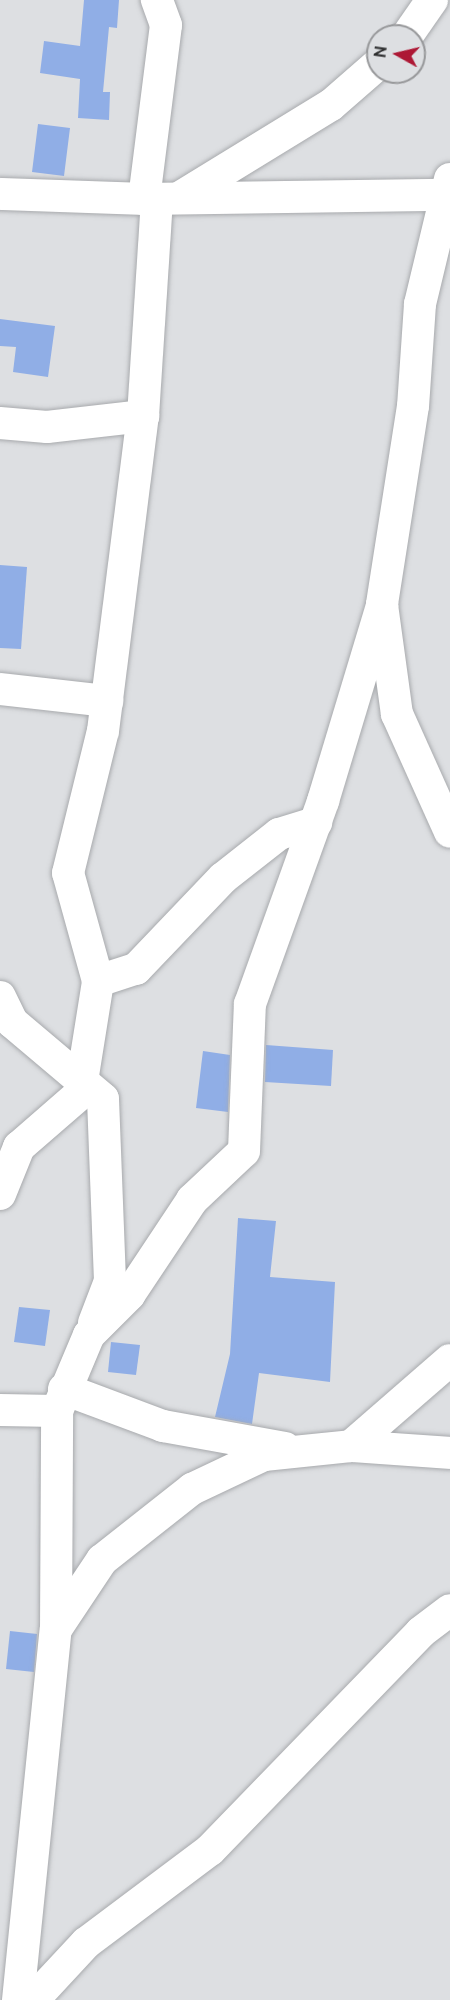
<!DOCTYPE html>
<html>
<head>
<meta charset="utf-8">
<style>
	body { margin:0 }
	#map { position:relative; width:450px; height:2000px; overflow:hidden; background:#dddfe2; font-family:Ubuntu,sans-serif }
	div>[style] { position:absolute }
	.building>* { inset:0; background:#90aee6 }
	.roads { filter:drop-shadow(0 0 2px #a8aaad) drop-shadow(0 0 2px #a8aaad) }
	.minor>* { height:32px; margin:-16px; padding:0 16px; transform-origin:16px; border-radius:16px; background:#fff }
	span { translate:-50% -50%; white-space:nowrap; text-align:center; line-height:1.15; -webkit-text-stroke:4.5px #dddfe2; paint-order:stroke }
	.north { position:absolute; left:366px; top:24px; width:60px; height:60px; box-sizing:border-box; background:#dddfe2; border:2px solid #97989a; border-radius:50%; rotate:278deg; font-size:16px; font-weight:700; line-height:24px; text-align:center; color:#2d2e2f }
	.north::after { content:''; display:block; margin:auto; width:21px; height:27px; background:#ad1835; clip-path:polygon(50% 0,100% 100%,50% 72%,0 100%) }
</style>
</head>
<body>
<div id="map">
	<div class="building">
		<i style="clip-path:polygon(84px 0,119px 0,117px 28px,109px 27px,103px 92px,110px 92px,109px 120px,78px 118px,80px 79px,40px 73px,44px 41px,80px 46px)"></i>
		<i style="clip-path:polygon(38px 124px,70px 128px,64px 176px,32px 172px)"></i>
		<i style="clip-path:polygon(0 319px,55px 326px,48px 377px,13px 372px,16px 347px,0 346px)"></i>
		<i style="clip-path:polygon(0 565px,27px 567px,21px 649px,0 648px)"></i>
		<i style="clip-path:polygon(266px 1045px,333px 1050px,331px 1086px,265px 1082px)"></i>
		<i style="clip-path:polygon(203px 1051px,230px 1055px,228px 1112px,196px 1108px)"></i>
		<i style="clip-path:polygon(238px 1218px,276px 1221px,270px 1277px,335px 1282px,330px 1382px,259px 1373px,252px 1424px,215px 1417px,230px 1354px)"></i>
		<i style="clip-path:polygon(19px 1307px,50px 1310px,45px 1346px,14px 1342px)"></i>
		<i style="clip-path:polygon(111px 1342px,140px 1345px,136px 1375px,108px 1372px)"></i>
		<i style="clip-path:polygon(10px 1631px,37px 1634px,34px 1672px,6px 1669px)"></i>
	</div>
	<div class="roads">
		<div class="minor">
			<i style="left:407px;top:36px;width:44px;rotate:-55.2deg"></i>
			<i style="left:450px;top:179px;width:129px;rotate:103.5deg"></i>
			<i style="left:420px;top:304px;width:102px;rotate:93.9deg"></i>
			<i style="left:413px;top:406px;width:201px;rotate:98.9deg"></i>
			<i style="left:382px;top:605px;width:110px;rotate:82.2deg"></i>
			<i style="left:397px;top:714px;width:129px;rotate:65.8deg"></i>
			<i style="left:0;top:194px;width:144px;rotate:2deg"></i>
			<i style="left:144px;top:199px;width:175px;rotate:-82.8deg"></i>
			<i style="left:166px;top:25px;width:27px;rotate:-110deg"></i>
			<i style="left:179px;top:198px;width:178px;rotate:-31.5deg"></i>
			<i style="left:331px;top:105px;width:62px;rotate:-41.1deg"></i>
			<i style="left:144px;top:199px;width:302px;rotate:-0.8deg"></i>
			<i style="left:446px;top:195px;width:6px;rotate:51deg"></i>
			<i style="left:0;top:423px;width:47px;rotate:4.9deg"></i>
			<i style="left:47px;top:427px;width:97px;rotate:-6.5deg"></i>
			<i style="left:0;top:689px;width:108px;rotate:6.4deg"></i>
			<i style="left:98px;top:981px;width:112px;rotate:-105.5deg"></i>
			<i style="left:68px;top:873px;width:146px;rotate:-76.2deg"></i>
			<i style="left:103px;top:731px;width:318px;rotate:-82.8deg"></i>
			<i style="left:143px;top:416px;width:217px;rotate:-86.3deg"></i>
			<i style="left:0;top:997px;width:28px;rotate:64deg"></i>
			<i style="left:12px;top:1022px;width:119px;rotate:40.2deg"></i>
			<i style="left:103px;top:1099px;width:182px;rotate:87.8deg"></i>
			<i style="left:110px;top:1281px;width:45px;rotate:110.9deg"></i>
			<i style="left:0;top:1194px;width:51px;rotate:-68deg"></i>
			<i style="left:19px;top:1147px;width:81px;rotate:-41deg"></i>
			<i style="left:80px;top:1094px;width:114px;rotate:-80.9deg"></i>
			<i style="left:98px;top:981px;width:40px;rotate:-18deg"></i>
			<i style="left:136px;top:969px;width:126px;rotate:-46.3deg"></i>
			<i style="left:223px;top:878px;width:71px;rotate:-38.2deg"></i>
			<i style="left:279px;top:834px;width:39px;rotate:-17deg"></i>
			<i style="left:64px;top:1389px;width:106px;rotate:20.5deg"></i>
			<i style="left:163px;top:1426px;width:124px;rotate:10.2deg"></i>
			<i style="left:0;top:1410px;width:57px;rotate:1deg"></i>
			<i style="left:351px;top:1446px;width:99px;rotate:4deg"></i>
			<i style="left:56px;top:1629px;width:83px;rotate:-56.3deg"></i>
			<i style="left:102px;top:1560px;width:115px;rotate:-38.3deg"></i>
			<i style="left:192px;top:1489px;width:80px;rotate:-25.3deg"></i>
			<i style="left:264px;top:1455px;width:87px;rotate:-5.9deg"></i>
			<i style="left:351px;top:1446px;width:131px;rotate:-41deg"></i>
			<i style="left:18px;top:2000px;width:373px;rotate:-84.2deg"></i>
			<i style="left:56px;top:1629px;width:218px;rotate:-89.7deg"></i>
			<i style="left:57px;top:1411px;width:82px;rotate:-67.2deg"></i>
			<i style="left:89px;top:1335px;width:57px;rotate:-45deg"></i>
			<i style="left:129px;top:1295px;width:114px;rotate:-56.4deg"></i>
			<i style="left:192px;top:1200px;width:71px;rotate:-43.3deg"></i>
			<i style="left:244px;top:1151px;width:147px;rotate:-87.7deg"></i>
			<i style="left:250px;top:1004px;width:216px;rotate:-70.2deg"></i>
			<i style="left:323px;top:801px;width:205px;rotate:-73.2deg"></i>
			<i style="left:33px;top:2000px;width:78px;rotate:-47.1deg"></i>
			<i style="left:86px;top:1943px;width:155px;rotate:-36.9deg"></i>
			<i style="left:210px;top:1850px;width:303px;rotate:-45.9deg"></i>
			<i style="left:421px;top:1632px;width:36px;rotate:-37deg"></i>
		</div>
	</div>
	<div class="north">N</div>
</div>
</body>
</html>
